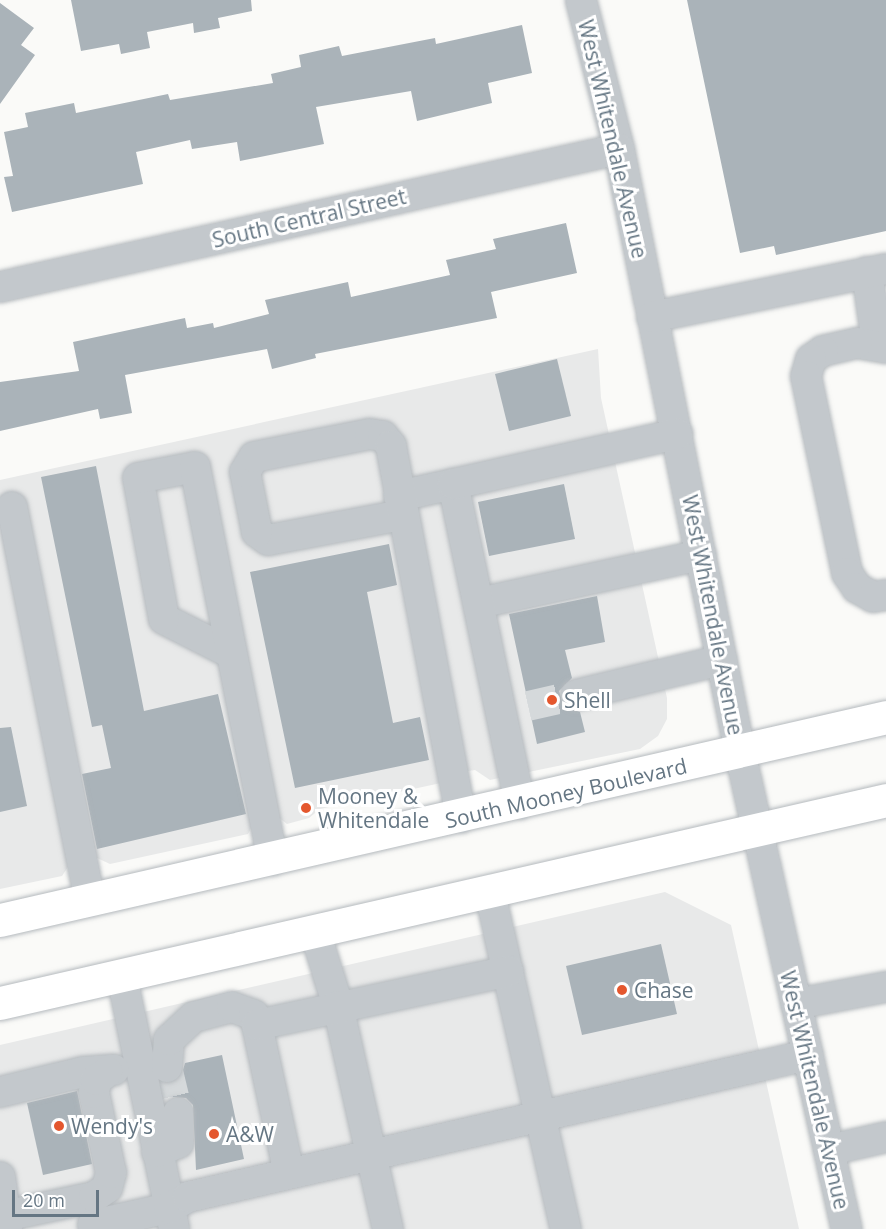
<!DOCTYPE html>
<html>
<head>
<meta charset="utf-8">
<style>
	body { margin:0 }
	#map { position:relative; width:886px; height:1229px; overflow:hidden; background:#fafaf8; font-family:"Open Sans",sans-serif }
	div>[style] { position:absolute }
	.built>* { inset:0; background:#e8e9e9 }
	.building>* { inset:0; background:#aab3b9 }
	.minor-tunnel>* { height:30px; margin-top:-15px; transform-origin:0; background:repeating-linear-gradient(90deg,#d5d9db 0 30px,transparent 0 45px) }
	.roads { filter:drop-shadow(0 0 2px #b5babe) drop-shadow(0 0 2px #b5babe) }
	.minor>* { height:30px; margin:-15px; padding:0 15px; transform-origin:15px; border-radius:15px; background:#c3c8cc }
	.major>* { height:33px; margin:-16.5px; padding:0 16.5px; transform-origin:16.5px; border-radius:16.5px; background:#fff }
	.dots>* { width:16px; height:16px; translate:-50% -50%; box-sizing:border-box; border:3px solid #fff; border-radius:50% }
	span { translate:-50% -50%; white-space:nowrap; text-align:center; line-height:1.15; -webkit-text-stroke:6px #fff; paint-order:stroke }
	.street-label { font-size:21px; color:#657683 }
	.poi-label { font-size:21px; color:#657683 }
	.left { translate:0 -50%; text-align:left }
	.scale { position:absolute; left:12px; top:1190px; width:87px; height:27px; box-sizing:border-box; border:3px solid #657683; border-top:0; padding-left:8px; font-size:18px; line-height:21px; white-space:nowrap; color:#657683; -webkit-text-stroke:4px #fff; paint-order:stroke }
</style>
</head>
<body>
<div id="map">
	<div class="built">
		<i style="clip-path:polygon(598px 349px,601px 398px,667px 698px,667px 719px,658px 736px,640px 749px,490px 780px,475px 770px,443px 775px,441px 783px,320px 809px,309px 818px,287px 824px,278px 817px,255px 820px,248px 834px,110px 864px,97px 858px,70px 864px,62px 876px,0 889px,0 480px)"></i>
		<i style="clip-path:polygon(665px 892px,731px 925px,799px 1229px,0 1229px,0 1045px)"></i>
	</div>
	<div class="building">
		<i style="clip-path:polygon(71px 0,251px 0,252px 11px,218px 18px,220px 28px,194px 33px,193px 23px,147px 32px,150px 48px,121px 54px,119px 44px,81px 51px)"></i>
		<i style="clip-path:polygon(687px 0,886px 0,886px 231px,776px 255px,774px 246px,740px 253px)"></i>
		<i style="clip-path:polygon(0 3px,34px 28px,21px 45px,35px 55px,0 104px)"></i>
		<i style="clip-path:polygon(522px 25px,532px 73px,488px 83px,492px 103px,417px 121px,411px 91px,316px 107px,324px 144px,240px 161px,237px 142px,192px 149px,190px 140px,136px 152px,143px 184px,12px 212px,4px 177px,13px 176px,4px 132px,28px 127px,25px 113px,74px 103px,76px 113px,168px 94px,170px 100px,273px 83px,271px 74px,301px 67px,299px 55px,339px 46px,342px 56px,435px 38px,436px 44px)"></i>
		<i style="clip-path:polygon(566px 223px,577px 273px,491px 292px,497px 318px,315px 354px,316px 358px,272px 369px,267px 349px,125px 375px,132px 413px,100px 419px,98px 409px,0 431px,0 382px,79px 371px,73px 342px,185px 318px,187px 328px,213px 323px,214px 328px,269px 314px,265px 300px,348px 282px,351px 297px,450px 275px,446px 260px,496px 249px,493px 239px)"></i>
		<i style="clip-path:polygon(557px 359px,571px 416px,509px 431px,495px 374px)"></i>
		<i style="clip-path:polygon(96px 466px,144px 711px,218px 694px,246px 814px,97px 849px,82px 774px,111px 768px,102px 725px,92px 727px,41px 477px)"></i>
		<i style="clip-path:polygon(564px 484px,575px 539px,489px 556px,478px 502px)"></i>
		<i style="clip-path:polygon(389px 544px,397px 585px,367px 592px,393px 723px,420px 717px,429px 760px,295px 788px,250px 572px)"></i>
		<i style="clip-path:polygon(597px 596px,605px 642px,565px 650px,572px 678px,559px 691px,564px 707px,580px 712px,585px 732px,537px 744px,509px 614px)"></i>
		<i style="clip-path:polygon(11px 727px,27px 806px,0 812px,0 728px)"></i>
		<i style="clip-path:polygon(661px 944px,677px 1014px,582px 1035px,566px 966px)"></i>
		<i style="clip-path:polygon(222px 1055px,244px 1159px,196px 1170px,193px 1105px,186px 1098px,172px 1097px,169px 1084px,181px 1077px,185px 1063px)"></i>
		<i style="clip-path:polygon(77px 1091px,92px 1164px,43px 1175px,27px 1103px)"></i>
	</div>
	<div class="minor-tunnel">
		<i style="left:528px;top:706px;width:49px;rotate:-12.9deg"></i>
		<i style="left:167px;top:1067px;width:47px;rotate:76.6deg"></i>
	</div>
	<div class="roads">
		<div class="minor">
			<i style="left:581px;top:0;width:154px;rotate:75.7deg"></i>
			<i style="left:619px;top:149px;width:615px;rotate:78.65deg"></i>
			<i style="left:740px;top:752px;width:489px;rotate:77.4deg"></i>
			<i style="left:867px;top:272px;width:72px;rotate:82deg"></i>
			<i style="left:0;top:287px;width:634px;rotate:-12.57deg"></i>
			<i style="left:652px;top:317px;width:239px;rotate:-11.6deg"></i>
			<i style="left:886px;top:348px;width:29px;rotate:-170deg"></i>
			<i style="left:857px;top:343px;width:35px;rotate:167deg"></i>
			<i style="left:823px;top:351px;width:14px;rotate:146deg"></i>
			<i style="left:811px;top:359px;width:18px;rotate:106deg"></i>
			<i style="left:806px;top:376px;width:201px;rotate:78.2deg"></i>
			<i style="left:847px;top:573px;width:18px;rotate:56deg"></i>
			<i style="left:857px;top:588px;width:18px;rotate:29deg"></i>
			<i style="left:873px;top:597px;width:13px;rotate:-9deg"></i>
			<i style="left:399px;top:496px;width:55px;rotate:-12.5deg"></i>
			<i style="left:12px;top:507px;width:402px;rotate:78.8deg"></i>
			<i style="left:402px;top:515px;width:136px;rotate:169.4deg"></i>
			<i style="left:268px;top:540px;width:14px;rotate:-144deg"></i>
			<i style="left:257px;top:532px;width:61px;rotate:-101.3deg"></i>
			<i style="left:245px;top:472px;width:17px;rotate:-59deg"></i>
			<i style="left:254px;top:457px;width:118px;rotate:-11.2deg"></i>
			<i style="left:370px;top:434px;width:13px;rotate:9deg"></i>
			<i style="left:383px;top:436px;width:13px;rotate:51deg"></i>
			<i style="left:391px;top:446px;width:378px;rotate:79.3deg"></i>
			<i style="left:479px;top:603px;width:227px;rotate:-12.2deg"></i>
			<i style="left:231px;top:653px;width:75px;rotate:-153.1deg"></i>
			<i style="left:164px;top:619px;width:143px;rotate:-100.4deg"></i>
			<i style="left:138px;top:478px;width:58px;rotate:-10.9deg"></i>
			<i style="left:195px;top:467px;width:401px;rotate:78.8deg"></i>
			<i style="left:576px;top:695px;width:150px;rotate:-13.5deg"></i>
			<i style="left:520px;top:804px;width:327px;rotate:-101.8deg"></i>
			<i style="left:453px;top:484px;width:230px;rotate:-12.6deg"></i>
			<i style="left:490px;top:893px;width:344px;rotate:77.3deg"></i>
			<i style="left:315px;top:932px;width:77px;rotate:72.7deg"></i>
			<i style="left:338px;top:1006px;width:229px;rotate:77.4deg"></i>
			<i style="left:122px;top:977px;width:257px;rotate:78.3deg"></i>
			<i style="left:796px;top:1004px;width:92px;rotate:-10.7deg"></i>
			<i style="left:167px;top:1067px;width:27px;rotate:-86deg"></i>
			<i style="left:169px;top:1040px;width:34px;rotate:-43deg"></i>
			<i style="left:194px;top:1017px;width:39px;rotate:-15deg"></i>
			<i style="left:232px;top:1007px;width:23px;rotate:20deg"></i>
			<i style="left:254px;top:1015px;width:10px;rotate:73deg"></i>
			<i style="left:0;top:1092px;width:85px;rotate:-13.5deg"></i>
			<i style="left:83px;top:1072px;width:31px;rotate:-4deg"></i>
			<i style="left:829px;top:1150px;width:58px;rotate:-12.8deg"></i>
			<i style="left:157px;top:1152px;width:23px;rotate:-23deg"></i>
			<i style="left:178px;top:1143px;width:30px;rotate:-90deg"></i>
			<i style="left:289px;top:1173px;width:151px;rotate:-102.2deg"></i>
			<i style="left:257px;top:1025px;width:257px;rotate:-12.1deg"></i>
			<i style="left:0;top:1177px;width:52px;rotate:82.3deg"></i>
			<i style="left:0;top:1217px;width:96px;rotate:-12deg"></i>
			<i style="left:94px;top:1197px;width:16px;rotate:-35deg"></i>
			<i style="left:107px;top:1188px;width:16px;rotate:-75deg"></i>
			<i style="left:111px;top:1173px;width:82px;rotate:-102deg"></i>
			<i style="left:94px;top:1093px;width:13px;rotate:-81deg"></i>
			<i style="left:96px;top:1080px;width:14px;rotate:-36deg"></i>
			<i style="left:93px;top:1225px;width:78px;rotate:-12.6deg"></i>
			<i style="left:169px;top:1208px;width:22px;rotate:-30deg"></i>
			<i style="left:188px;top:1197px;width:636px;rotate:-12.9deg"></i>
		</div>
		<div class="major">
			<i style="left:0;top:920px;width:909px;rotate:-12.9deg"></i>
			<i style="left:0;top:1003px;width:909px;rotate:-12.9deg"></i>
		</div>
	</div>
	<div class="dots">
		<i style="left:552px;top:700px;background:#e4572e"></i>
		<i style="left:306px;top:808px;background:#e4572e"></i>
		<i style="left:622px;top:990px;background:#e4572e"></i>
		<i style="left:59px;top:1126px;background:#e4572e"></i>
		<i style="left:214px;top:1134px;background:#e4572e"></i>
	</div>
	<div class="street-label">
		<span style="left:613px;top:139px;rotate:77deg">West Whitendale Avenue</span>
		<span style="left:309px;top:218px;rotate:-13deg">South Central Street</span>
		<span style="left:713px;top:615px;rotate:79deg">West Whitendale Avenue</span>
		<span style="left:566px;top:793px;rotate:-13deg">South Mooney Boulevard</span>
		<span style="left:815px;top:1090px;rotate:77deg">West Whitendale Avenue</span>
	</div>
	<div class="poi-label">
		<span class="left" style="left:564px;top:700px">Shell</span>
		<span class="left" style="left:318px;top:808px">Mooney &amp;<br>Whitendale</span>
		<span class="left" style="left:634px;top:990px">Chase</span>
		<span class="left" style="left:71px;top:1126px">Wendy's</span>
		<span class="left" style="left:226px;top:1134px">A&amp;W</span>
	</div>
	<div class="scale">20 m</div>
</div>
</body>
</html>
